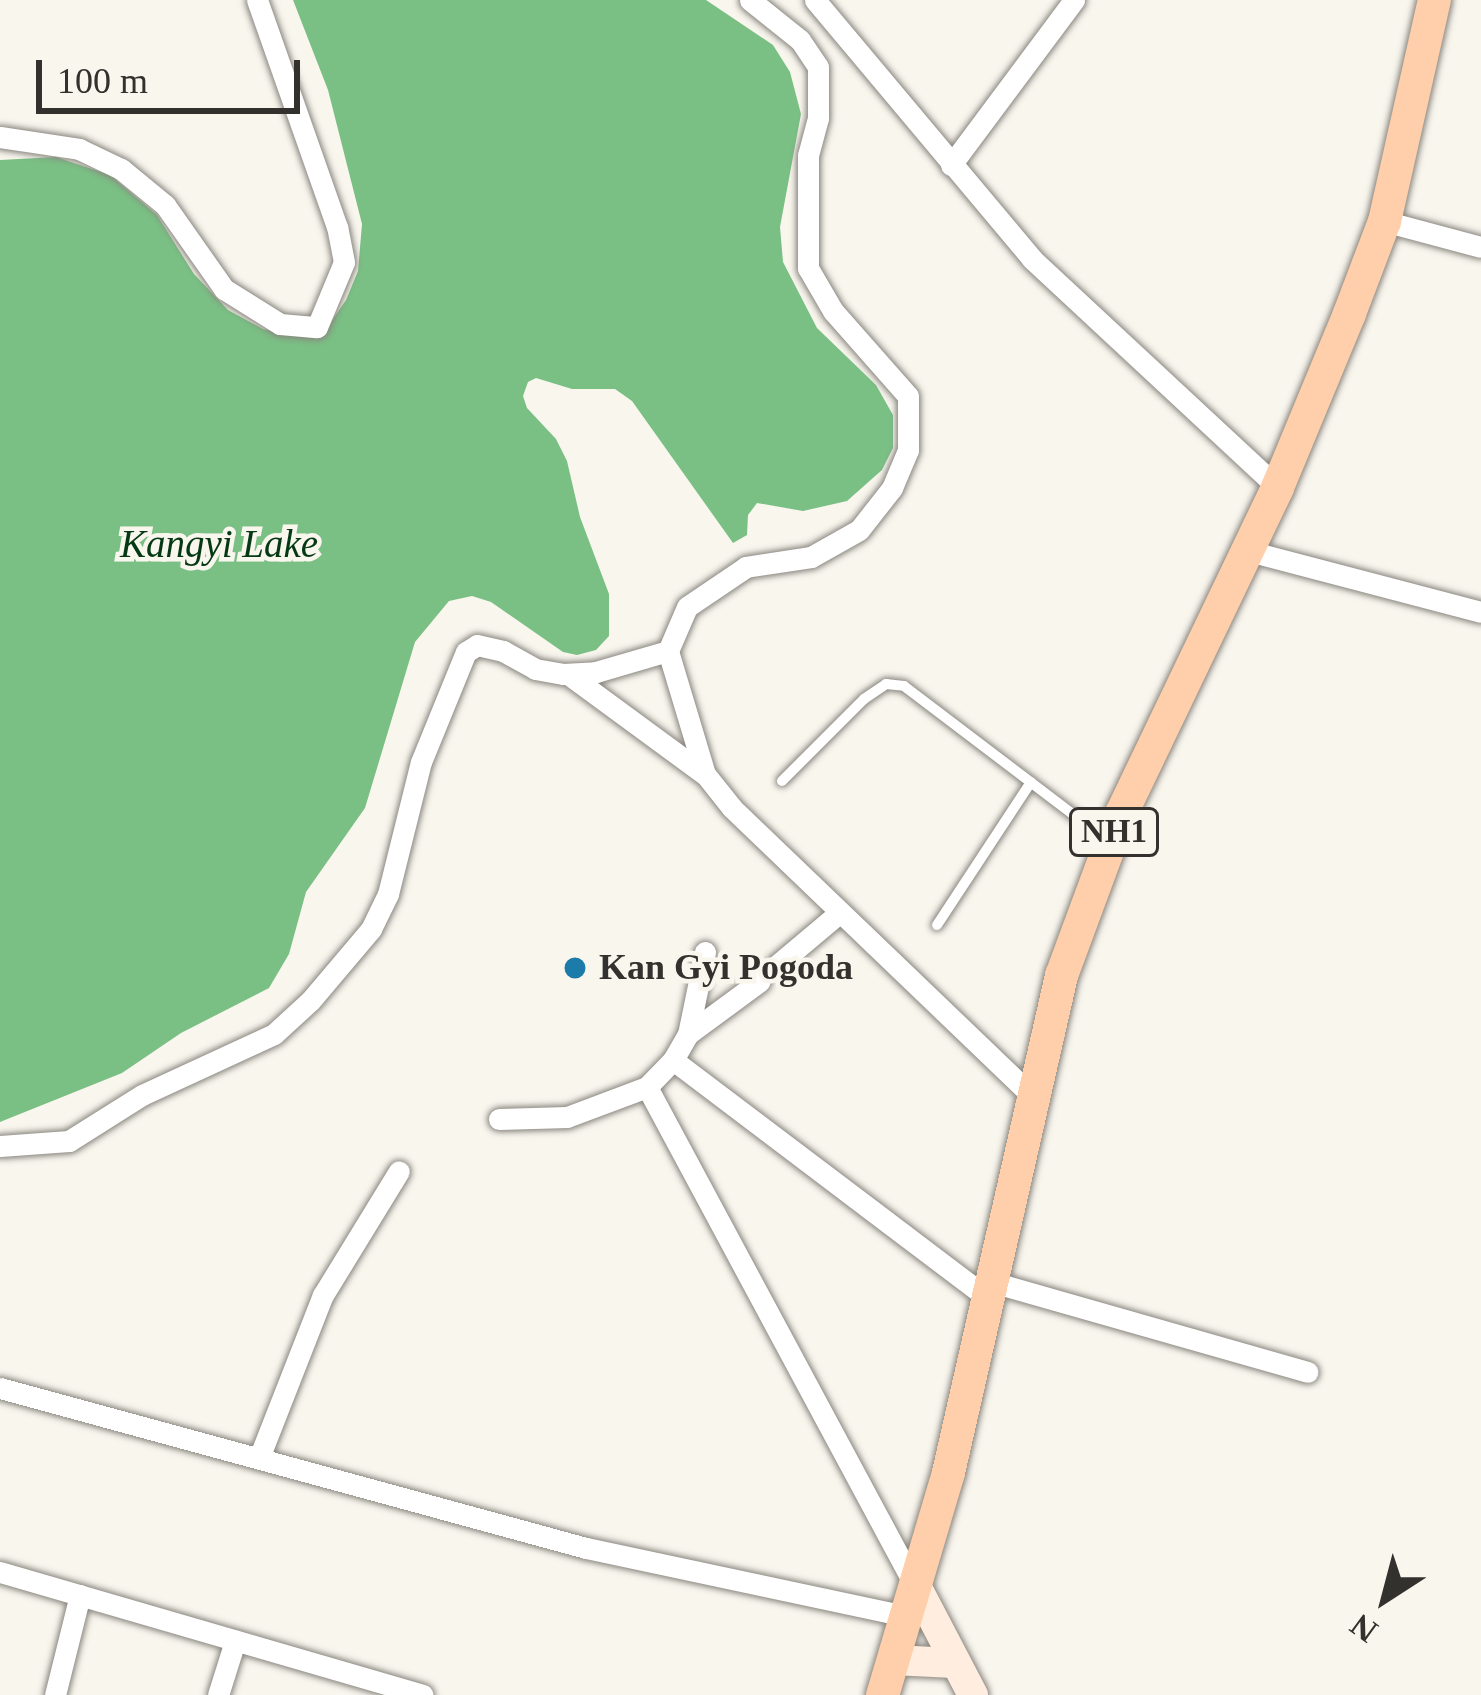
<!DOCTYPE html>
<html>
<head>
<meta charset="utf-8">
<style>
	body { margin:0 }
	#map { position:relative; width:1481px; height:1695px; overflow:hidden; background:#f9f6ee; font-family:"Times New Roman",serif }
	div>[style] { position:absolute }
	.water>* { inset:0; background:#7ac084 }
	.roads { filter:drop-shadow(0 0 3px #8a8780) drop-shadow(0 0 3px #8a8780) }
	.service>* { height:10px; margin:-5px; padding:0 5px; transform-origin:5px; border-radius:5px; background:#fff }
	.minor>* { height:21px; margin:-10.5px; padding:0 10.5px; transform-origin:10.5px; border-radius:10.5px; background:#fff }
	.secondary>* { height:30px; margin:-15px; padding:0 15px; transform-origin:15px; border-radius:15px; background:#ffeddf }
	.trunk>* { height:33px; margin:-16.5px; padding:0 16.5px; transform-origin:16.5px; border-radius:16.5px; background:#fecfaa }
	.dots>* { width:33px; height:33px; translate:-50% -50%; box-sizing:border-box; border:6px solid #f9f6ee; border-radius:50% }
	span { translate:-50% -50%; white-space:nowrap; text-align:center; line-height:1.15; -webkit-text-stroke:9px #f9f6ee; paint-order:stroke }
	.shield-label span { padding:3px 9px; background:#f9f6ee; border:3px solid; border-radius:9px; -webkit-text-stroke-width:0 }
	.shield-label { font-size:33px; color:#32312e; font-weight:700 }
	.poi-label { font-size:36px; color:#32312e; font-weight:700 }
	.left { translate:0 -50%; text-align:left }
	.water-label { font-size:39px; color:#043913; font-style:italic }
	.north { position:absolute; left:1325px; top:1539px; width:120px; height:120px; -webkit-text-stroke:9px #f9f6ee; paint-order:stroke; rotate:216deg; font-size:33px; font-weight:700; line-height:48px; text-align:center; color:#32312e }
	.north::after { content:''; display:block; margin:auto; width:42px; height:54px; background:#32312e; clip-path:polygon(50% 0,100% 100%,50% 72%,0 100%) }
	.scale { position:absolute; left:36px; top:60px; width:264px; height:54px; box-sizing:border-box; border:6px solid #32312e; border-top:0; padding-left:15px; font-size:36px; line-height:42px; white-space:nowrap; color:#32312e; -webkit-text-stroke:9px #f9f6ee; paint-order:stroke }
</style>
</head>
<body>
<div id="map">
	<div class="water">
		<i style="clip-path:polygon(293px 0,706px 0,773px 45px,790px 72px,801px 114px,780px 227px,783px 262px,817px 328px,876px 385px,893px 415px,893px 448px,882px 470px,847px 501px,803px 511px,757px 503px,748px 515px,747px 535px,733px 543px,632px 401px,615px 389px,572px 389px,536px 378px,528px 382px,523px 396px,527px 408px,556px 439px,567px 461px,580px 517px,609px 594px,609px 636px,596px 650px,577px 655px,563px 652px,491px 602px,472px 596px,449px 601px,415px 642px,365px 808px,306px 892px,289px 954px,269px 988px,181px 1033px,122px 1073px,0 1122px,0 160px,56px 157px,110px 175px,157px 215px,194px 274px,228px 310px,263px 329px,289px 335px,311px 333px,331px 322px,346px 300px,358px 271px,362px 224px,328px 90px)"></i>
	</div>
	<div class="roads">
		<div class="service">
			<i style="left:782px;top:781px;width:116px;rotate:-45deg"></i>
			<i style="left:864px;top:699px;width:27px;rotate:-34deg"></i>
			<i style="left:886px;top:684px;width:18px;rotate:6deg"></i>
			<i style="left:904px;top:686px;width:255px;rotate:37.2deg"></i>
			<i style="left:937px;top:925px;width:171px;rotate:-56.7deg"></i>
		</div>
		<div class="minor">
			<i style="left:750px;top:0;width:64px;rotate:38.7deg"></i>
			<i style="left:800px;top:40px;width:32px;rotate:56deg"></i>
			<i style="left:818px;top:67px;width:51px;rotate:90deg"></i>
			<i style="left:818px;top:118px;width:38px;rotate:105deg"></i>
			<i style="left:808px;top:155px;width:113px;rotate:90deg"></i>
			<i style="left:808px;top:268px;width:50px;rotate:59.8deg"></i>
			<i style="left:833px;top:311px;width:113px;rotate:48.6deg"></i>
			<i style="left:908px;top:396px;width:54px;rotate:90deg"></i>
			<i style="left:908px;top:450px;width:41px;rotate:112.8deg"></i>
			<i style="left:892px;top:488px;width:53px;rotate:128.2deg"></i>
			<i style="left:859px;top:530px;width:55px;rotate:150.6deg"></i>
			<i style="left:811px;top:557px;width:66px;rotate:171.3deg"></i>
			<i style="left:746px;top:567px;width:71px;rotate:145.9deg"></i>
			<i style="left:687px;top:607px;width:48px;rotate:113.4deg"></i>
			<i style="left:668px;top:651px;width:128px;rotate:73.3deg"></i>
			<i style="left:705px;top:774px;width:43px;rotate:51.5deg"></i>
			<i style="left:732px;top:808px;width:414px;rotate:43.8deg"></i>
			<i style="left:815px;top:0;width:338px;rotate:50deg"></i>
			<i style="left:1032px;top:259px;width:335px;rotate:42.9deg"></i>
			<i style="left:0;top:137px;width:80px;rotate:8.6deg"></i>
			<i style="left:79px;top:149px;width:47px;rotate:25.5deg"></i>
			<i style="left:121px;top:169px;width:57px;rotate:39.3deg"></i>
			<i style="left:165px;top:205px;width:103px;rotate:54.9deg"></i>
			<i style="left:224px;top:289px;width:66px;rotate:32deg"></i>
			<i style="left:280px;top:324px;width:37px;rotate:5deg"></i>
			<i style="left:317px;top:327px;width:70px;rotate:-67.4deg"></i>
			<i style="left:344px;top:262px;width:36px;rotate:-101deg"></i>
			<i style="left:337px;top:227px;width:241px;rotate:-109.4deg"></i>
			<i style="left:951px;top:165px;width:206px;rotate:-53.3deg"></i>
			<i style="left:1384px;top:221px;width:100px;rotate:15deg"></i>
			<i style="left:1245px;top:550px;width:244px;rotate:14.7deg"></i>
			<i style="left:568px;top:674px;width:169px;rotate:36.3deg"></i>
			<i style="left:705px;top:952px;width:84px;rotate:101.7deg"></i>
			<i style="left:688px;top:1034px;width:30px;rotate:120deg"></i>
			<i style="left:673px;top:1060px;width:37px;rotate:134deg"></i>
			<i style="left:647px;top:1087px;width:566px;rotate:61.76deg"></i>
			<i style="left:776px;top:966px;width:82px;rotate:-40.1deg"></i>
			<i style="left:688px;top:1034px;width:89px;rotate:-36.4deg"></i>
			<i style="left:673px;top:1060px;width:395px;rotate:37.1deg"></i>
			<i style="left:499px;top:1119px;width:68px;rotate:-1.7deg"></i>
			<i style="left:567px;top:1117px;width:85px;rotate:-20.6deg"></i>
			<i style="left:0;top:1146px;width:69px;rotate:-4.1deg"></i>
			<i style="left:69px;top:1141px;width:86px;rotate:-32.2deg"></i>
			<i style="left:142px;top:1095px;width:145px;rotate:-24.8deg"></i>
			<i style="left:274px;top:1034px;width:50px;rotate:-42.6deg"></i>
			<i style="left:311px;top:1000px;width:93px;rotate:-49.8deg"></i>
			<i style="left:371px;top:929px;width:39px;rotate:-64deg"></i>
			<i style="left:388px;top:894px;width:136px;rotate:-76deg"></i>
			<i style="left:421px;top:762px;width:119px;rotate:-67.8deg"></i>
			<i style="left:466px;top:652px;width:13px;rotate:-32deg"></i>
			<i style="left:477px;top:645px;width:27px;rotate:13deg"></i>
			<i style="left:503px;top:651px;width:37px;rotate:29deg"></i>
			<i style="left:535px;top:669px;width:28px;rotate:10deg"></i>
			<i style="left:563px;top:674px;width:33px;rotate:-3deg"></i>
			<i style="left:596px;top:672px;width:75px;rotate:-16.3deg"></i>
			<i style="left:992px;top:1282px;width:328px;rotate:15.9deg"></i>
			<i style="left:0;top:1388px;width:607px;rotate:15.27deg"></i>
			<i style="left:586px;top:1548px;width:327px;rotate:12deg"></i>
			<i style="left:259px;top:1458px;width:175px;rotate:-68.6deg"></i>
			<i style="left:323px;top:1295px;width:145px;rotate:-58.5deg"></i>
			<i style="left:0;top:1572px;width:440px;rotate:16.2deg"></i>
			<i style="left:55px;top:1695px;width:103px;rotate:-76deg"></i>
			<i style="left:218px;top:1695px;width:57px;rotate:-72.5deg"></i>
		</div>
		<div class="secondary">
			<i style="left:916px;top:1586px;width:123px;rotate:62.4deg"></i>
			<i style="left:893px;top:1660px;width:61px;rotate:2.8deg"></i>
		</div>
		<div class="trunk">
			<i style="left:882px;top:1695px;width:233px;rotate:-73.5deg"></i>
			<i style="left:948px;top:1472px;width:510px;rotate:-77.19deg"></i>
			<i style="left:1061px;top:975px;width:173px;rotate:-69.7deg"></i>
			<i style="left:1121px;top:813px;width:361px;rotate:-64.4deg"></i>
			<i style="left:1277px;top:487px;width:188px;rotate:-67.5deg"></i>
			<i style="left:1349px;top:313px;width:98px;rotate:-69.2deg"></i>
			<i style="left:1384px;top:221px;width:227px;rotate:-77.3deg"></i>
		</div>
	</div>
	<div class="dots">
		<i style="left:575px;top:968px;background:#1c7ba8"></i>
	</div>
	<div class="shield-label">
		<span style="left:1114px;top:832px">NH1</span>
	</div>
	<div class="poi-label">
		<span class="left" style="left:599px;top:968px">Kan Gyi Pogoda</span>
	</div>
	<div class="water-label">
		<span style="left:219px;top:544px">Kangyi Lake</span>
	</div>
	<div class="north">N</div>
	<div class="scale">100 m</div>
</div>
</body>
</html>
